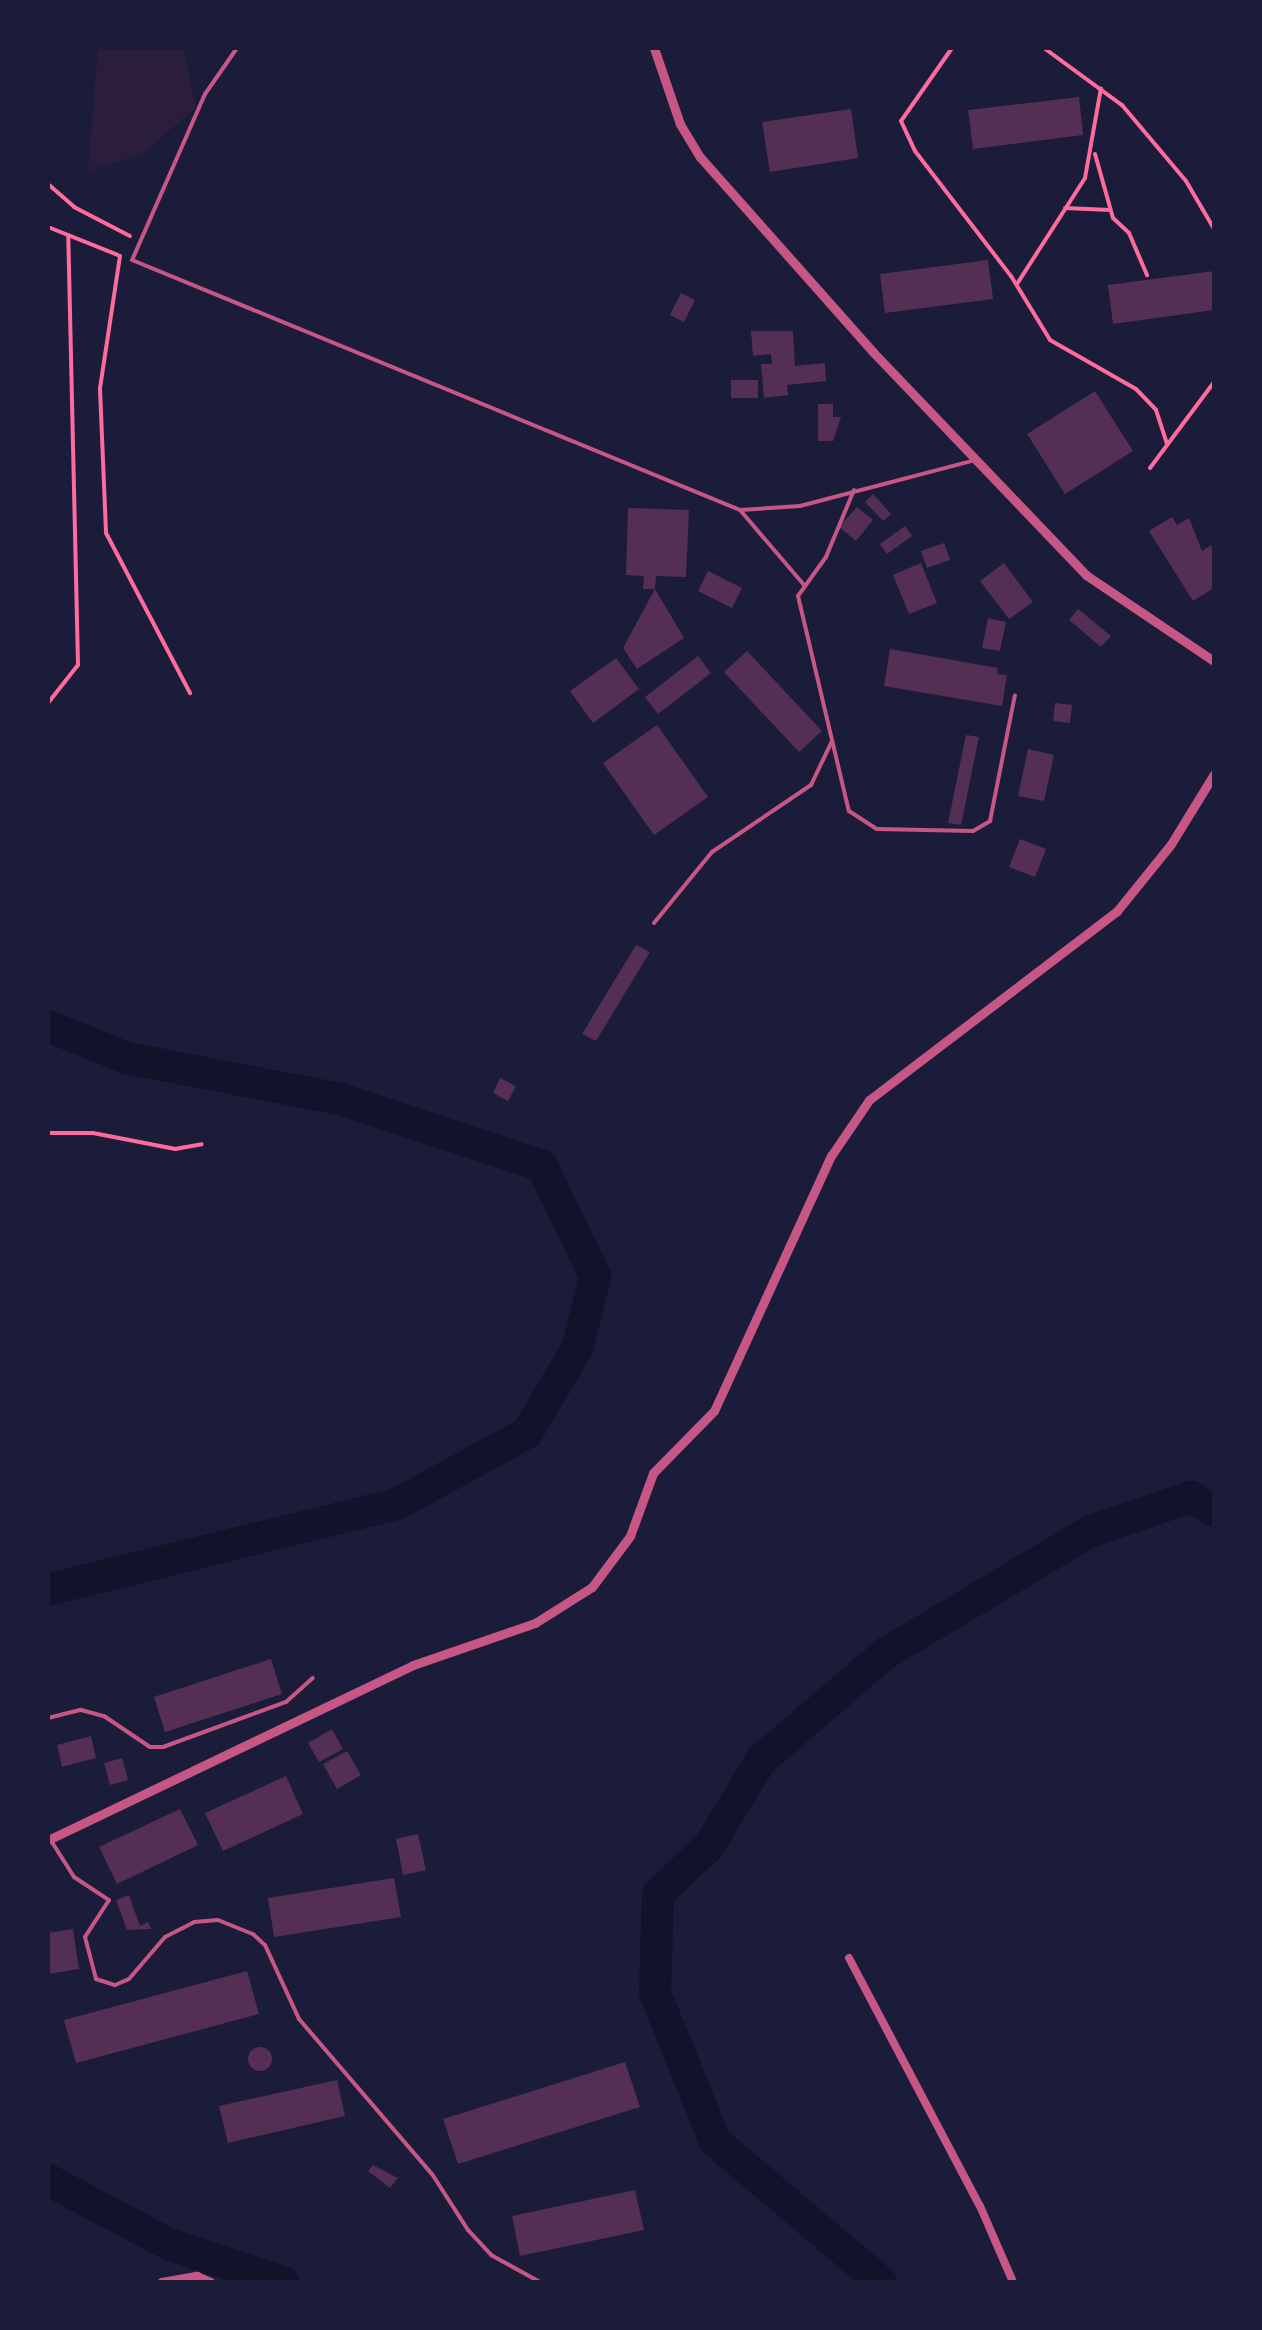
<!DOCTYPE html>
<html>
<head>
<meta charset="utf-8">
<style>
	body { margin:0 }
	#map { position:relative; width:1262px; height:2330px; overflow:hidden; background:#1b1b3a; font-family:Karla,sans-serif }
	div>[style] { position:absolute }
	.green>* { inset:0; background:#2a1e3b }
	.river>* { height:32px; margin:-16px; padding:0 16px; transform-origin:16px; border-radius:16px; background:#12122b }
	.building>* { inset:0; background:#542f53 }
	.round { border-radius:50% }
	.path>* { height:4px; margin:-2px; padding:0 2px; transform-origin:2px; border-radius:2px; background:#ff6b9d }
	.service>* { height:4px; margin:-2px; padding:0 2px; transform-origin:2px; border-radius:2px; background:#c65784 }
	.minor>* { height:8px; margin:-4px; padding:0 4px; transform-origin:4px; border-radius:4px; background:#c65784 }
	.tertiary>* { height:9px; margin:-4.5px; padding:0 4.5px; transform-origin:4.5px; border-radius:4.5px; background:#c65784 }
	span { translate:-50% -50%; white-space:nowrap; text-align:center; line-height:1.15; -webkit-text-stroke:9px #1b1b3a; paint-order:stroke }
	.frame { position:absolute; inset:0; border:50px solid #1b1b3a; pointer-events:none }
</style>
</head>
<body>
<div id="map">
	<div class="green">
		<i style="clip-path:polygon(98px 48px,183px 48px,196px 107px,143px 154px,88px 171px)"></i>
	</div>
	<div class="river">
		<i style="left:48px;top:1026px;width:85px;rotate:22.1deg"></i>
		<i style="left:127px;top:1058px;width:217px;rotate:10.9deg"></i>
		<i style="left:340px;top:1099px;width:213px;rotate:18.3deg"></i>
		<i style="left:542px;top:1166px;width:122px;rotate:64.3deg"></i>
		<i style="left:595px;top:1276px;width:73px;rotate:103.5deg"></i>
		<i style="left:578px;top:1347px;width:100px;rotate:120.7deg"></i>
		<i style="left:527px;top:1433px;width:148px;rotate:151.4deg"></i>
		<i style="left:397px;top:1504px;width:359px;rotate:166.2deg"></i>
		<i style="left:48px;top:2180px;width:139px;rotate:27.9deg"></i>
		<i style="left:171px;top:2245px;width:118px;rotate:18.3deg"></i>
		<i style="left:881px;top:2282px;width:218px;rotate:-139.7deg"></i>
		<i style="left:715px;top:2141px;width:160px;rotate:-112.1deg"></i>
		<i style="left:655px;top:1993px;width:99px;rotate:-88.3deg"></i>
		<i style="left:658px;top:1894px;width:70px;rotate:-43.3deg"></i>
		<i style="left:709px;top:1846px;width:100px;rotate:-58.8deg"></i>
		<i style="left:761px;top:1760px;width:165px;rotate:-40.6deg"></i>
		<i style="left:886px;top:1653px;width:239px;rotate:-30.8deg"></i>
		<i style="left:1091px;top:1531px;width:106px;rotate:-18.8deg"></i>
		<i style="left:1191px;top:1497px;width:27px;rotate:31deg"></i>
	</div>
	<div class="building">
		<i style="clip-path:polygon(1079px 97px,1083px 135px,973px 149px,968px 110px)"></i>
		<i style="clip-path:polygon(851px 109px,858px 158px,770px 172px,762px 122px)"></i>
		<i style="clip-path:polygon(988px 260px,993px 299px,885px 313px,880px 274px)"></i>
		<i style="clip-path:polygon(1214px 271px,1214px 310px,1113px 324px,1108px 285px)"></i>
		<i style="clip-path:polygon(681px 293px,695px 300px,684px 322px,670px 315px)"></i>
		<i style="clip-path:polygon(751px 331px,793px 331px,795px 366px,825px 363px,826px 381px,787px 385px,788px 395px,764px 398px,761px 364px,772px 364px,771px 354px,753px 356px)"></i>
		<i style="clip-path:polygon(731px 380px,758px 380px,758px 398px,731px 398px)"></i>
		<i style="clip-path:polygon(1095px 391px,1133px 451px,1065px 494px,1027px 434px)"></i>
		<i style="clip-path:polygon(818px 404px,833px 404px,833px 417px,841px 417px,833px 441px,818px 441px)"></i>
		<i style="clip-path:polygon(873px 494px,891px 514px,883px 521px,865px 502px)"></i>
		<i style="clip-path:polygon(857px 507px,873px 520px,856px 541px,839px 527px)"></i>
		<i style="clip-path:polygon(628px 508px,689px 510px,686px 577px,656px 576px,655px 589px,643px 589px,644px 576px,626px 575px)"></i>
		<i style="clip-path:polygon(1172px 517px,1177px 525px,1189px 518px,1202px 551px,1211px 545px,1214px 550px,1214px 588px,1193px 601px,1149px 531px)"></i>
		<i style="clip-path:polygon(905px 526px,912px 536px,887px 554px,880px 544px)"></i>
		<i style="clip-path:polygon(944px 543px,950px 560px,927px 568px,921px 551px)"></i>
		<i style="clip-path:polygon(921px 563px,937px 603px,909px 614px,893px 575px)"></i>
		<i style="clip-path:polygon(1004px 563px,1033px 602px,1009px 619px,980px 581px)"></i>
		<i style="clip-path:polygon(708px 571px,742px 588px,732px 608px,698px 591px)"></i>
		<i style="clip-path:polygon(655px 589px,684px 638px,637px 669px,623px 648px)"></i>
		<i style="clip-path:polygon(1078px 609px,1111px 636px,1101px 647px,1069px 620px)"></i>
		<i style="clip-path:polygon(988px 618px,1006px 622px,1000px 651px,982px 648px)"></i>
		<i style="clip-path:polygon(890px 649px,998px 668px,997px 674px,1007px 675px,1002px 706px,884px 686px)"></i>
		<i style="clip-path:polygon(747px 651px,822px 731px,799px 752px,724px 672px)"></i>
		<i style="clip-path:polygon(698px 656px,711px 673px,658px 714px,645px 697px)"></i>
		<i style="clip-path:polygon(616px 658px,639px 689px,593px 723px,570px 691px)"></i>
		<i style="clip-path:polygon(1055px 703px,1072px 705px,1070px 723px,1053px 721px)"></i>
		<i style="clip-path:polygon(657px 725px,708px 797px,654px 835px,603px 763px)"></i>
		<i style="clip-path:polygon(966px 735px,979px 737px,961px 825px,948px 823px)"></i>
		<i style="clip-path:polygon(1028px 749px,1054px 755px,1044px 801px,1018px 796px)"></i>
		<i style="clip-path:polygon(1020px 839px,1046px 849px,1035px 877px,1009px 867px)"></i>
		<i style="clip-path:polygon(636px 945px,650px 952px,596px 1041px,582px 1034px)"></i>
		<i style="clip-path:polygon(500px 1078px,516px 1086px,508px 1101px,493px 1093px)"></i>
		<i style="clip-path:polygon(271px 1659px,282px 1694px,165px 1732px,154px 1697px)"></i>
		<i style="clip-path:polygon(332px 1729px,343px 1749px,319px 1762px,308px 1743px)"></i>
		<i style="clip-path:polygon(91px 1736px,96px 1758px,62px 1767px,57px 1745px)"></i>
		<i style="clip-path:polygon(347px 1751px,361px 1775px,337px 1789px,323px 1764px)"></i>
		<i style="clip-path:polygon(122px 1758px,128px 1780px,110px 1785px,104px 1763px)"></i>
		<i style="clip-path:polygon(286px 1776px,303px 1814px,223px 1851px,205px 1813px)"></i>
		<i style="clip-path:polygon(180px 1809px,198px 1845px,117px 1884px,99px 1847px)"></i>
		<i style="clip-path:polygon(418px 1834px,426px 1870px,403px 1875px,396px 1839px)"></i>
		<i style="clip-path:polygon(394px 1878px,401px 1917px,274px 1937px,268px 1898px)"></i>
		<i style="clip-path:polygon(129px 1895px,140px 1926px,148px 1922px,151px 1929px,127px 1930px,116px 1900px)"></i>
		<i style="clip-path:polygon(73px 1929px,79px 1969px,48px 1974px,48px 1933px)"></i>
		<i style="clip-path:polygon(247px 1971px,259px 2014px,76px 2063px,64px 2020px)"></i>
		<i class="round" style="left:248px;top:2047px;width:24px;height:24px"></i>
		<i style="clip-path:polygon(625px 2062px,640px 2107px,458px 2164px,443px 2119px)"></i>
		<i style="clip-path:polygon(337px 2080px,345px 2116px,228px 2143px,219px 2106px)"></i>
		<i style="clip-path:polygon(373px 2165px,398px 2178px,390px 2188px,368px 2171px)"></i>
		<i style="clip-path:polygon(635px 2190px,644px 2230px,520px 2256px,512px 2216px)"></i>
	</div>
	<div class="path">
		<i style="left:952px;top:48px;width:89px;rotate:124.9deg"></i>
		<i style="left:901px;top:121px;width:33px;rotate:65deg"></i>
		<i style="left:915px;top:151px;width:158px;rotate:52.5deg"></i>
		<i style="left:1011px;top:276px;width:75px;rotate:58.6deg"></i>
		<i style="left:1050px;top:340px;width:99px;rotate:29.7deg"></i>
		<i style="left:1136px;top:389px;width:29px;rotate:46deg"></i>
		<i style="left:1156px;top:410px;width:36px;rotate:72deg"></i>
		<i style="left:1044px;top:48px;width:97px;rotate:36.2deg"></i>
		<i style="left:1122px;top:105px;width:99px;rotate:49.9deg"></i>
		<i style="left:1186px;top:181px;width:56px;rotate:59.7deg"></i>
		<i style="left:1095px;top:154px;width:66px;rotate:74.3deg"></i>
		<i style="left:1113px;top:218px;width:22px;rotate:43deg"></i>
		<i style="left:1129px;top:233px;width:46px;rotate:66.8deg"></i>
		<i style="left:48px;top:184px;width:35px;rotate:41deg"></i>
		<i style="left:74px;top:207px;width:63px;rotate:27.4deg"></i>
		<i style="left:1065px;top:208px;width:45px;rotate:2.5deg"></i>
		<i style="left:48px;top:227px;width:75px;rotate:21.8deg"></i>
		<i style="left:120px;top:256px;width:134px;rotate:98.6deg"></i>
		<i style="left:100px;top:389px;width:144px;rotate:87.6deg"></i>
		<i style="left:106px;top:533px;width:181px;rotate:62.3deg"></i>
		<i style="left:1017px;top:284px;width:126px;rotate:-57.3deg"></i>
		<i style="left:1085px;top:178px;width:91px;rotate:-79.9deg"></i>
		<i style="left:1150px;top:468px;width:107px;rotate:-53.3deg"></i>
		<i style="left:48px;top:703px;width:48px;rotate:-51.7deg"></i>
		<i style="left:78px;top:665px;width:430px;rotate:-91.3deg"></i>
		<i style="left:48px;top:1133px;width:45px"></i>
		<i style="left:93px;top:1133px;width:84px;rotate:11deg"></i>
		<i style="left:175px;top:1149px;width:27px;rotate:-10deg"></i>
	</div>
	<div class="service">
		<i style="left:237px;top:48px;width:56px;rotate:124.8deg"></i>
		<i style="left:205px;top:94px;width:181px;rotate:113.7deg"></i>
		<i style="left:132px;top:260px;width:657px;rotate:22.35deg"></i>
		<i style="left:740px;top:510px;width:60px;rotate:-3.8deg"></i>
		<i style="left:800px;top:506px;width:181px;rotate:-14.7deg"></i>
		<i style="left:854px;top:490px;width:73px;rotate:112.7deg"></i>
		<i style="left:826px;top:557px;width:48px;rotate:125.7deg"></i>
		<i style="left:798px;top:596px;width:221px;rotate:76.7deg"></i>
		<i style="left:849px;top:811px;width:33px;rotate:33deg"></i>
		<i style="left:877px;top:829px;width:96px;rotate:1.2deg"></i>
		<i style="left:973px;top:831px;width:20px;rotate:-30deg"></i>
		<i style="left:990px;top:821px;width:128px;rotate:-78.8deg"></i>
		<i style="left:740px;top:510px;width:99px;rotate:49.5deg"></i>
		<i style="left:654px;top:923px;width:92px;rotate:-50.8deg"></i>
		<i style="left:712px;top:852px;width:120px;rotate:-34.1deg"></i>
		<i style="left:811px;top:785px;width:49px;rotate:-64.5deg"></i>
		<i style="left:48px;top:1718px;width:34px;rotate:-14deg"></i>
		<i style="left:81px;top:1710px;width:24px;rotate:15deg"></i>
		<i style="left:104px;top:1716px;width:55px;rotate:34deg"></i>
		<i style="left:150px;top:1747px;width:13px"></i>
		<i style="left:163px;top:1747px;width:131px;rotate:-20.1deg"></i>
		<i style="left:286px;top:1702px;width:36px;rotate:-42deg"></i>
		<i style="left:50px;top:1839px;width:45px;rotate:57.7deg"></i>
		<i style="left:74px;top:1877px;width:42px;rotate:33.3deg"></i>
		<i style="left:109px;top:1900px;width:44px;rotate:123deg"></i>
		<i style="left:85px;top:1937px;width:43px;rotate:75.3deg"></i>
		<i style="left:96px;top:1979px;width:20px;rotate:18deg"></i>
		<i style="left:115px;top:1985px;width:15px;rotate:-23deg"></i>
		<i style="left:129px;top:1979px;width:55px;rotate:-49.4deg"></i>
		<i style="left:165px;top:1937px;width:33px;rotate:-27deg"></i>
		<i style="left:194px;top:1922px;width:24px;rotate:-5deg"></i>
		<i style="left:218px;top:1920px;width:38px;rotate:22deg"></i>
		<i style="left:253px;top:1934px;width:16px;rotate:43deg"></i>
		<i style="left:265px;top:1945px;width:81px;rotate:65.3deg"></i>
		<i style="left:299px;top:2019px;width:204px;rotate:49.4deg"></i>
		<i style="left:432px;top:2174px;width:67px;rotate:57.3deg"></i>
		<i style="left:468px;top:2230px;width:34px;rotate:47deg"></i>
		<i style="left:491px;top:2255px;width:56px;rotate:28.9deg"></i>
	</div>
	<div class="minor">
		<i style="left:849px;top:1958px;width:280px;rotate:62.2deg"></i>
		<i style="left:980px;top:2206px;width:83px;rotate:66.5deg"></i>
		<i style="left:162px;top:2282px;width:36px;rotate:-10deg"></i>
		<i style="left:197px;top:2276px;width:15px;rotate:23deg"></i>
	</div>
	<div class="tertiary">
		<i style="left:654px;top:48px;width:80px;rotate:71.1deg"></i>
		<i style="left:680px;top:124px;width:39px;rotate:59deg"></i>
		<i style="left:700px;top:157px;width:261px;rotate:48.4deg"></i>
		<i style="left:873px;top:352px;width:308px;rotate:46.3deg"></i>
		<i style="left:1086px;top:575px;width:154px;rotate:33.9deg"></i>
		<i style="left:48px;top:1840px;width:405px;rotate:-25.6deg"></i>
		<i style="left:413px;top:1665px;width:129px;rotate:-19deg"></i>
		<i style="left:535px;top:1623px;width:67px;rotate:-32.3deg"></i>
		<i style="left:592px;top:1587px;width:64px;rotate:-53.3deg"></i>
		<i style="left:630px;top:1536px;width:67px;rotate:-69.9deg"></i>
		<i style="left:653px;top:1473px;width:87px;rotate:-45.5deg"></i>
		<i style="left:714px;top:1411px;width:281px;rotate:-65.4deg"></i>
		<i style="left:831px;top:1156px;width:68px;rotate:-55.8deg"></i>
		<i style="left:869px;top:1100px;width:312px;rotate:-37.3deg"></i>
		<i style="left:1117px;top:911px;width:86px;rotate:-51.1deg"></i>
		<i style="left:1171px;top:844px;width:82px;rotate:-58.4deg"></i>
	</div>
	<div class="frame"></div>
</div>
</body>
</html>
